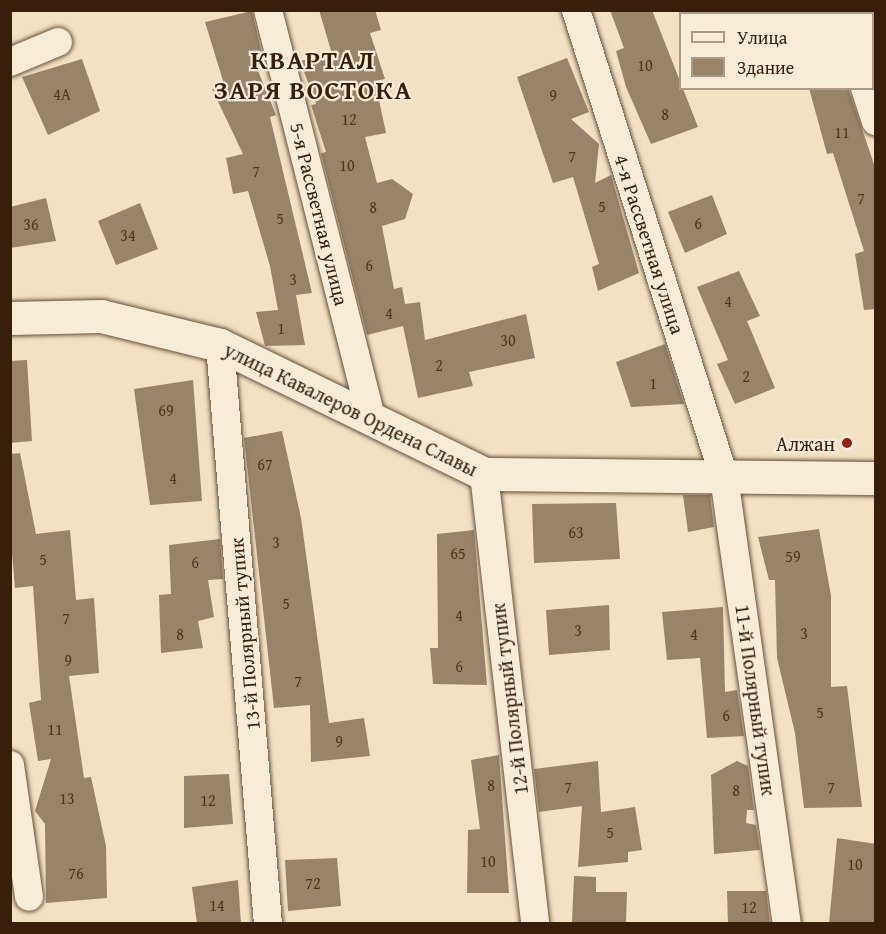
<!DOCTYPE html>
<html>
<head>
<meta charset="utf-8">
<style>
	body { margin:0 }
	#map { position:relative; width:886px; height:934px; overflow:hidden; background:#f2e1c3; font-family:"Gentium Book Plus",serif }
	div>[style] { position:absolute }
	.building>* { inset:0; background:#98846b }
	.roads { filter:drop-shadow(0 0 2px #665039) drop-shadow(0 0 2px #665039) }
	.minor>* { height:28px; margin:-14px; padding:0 14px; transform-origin:14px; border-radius:14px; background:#f7ecd8 }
	.tertiary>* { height:33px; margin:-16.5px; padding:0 16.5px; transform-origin:16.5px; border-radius:16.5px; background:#f7ecd8 }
	.dots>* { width:16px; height:16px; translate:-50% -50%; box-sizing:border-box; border:3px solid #f7ecd8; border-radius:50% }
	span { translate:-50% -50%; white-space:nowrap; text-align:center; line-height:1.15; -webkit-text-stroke:4.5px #f7ecd8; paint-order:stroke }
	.number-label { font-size:16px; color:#4f3823 }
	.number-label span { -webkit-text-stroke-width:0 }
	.street-label { font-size:20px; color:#371f0b }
	.poi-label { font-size:20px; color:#371f0b }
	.right { translate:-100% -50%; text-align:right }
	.district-label { font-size:26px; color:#371f0b; font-weight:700; letter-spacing:1.5px }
	.frame { position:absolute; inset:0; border:12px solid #371f0b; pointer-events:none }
	.legend { position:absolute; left:679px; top:12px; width:195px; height:78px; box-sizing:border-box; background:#f7ecd8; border:2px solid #aa9a86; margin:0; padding:8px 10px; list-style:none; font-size:18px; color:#371f0b }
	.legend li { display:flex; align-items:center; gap:12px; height:30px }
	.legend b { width:30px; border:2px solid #aa9a86 }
</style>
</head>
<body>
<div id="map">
	<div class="building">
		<i style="clip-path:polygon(319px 10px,375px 10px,381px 30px,370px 33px,385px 79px,375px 81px,386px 133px,365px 137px,377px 183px,392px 179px,413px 194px,405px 219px,382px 226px,394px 289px,402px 287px,405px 304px,420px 302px,425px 340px,526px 314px,535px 358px,469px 372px,473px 386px,418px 398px,403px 326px,367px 335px,321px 153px,326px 152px,311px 105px,316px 104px,300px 61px,332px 54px)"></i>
		<i style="clip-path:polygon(610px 10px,652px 10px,698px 127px,651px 144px,626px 87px,616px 51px,624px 48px)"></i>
		<i style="clip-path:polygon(252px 11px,263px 59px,254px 61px,276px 115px,270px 117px,312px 293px,296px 295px,305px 345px,265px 346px,256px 312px,278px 310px,270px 266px,248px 191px,233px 194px,226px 158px,243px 154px,212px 89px,224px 84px,205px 22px)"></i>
		<i style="clip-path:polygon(567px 58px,589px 112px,571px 119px,599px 144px,595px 183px,611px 175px,639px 273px,598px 291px,592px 267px,599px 264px,573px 177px,553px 183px,517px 77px)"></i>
		<i style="clip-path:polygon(82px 59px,100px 111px,48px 135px,22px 77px)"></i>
		<i style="clip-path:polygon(809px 88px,848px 88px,876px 170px,876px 309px,864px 310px,855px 254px,864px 251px,833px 153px,827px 154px)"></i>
		<i style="clip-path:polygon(712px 195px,727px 234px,685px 253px,668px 212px)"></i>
		<i style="clip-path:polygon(46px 198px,56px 241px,10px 248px,10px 207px)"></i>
		<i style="clip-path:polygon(140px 203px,158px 249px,116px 265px,98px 221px)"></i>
		<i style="clip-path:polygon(739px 271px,760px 316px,747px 321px,775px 388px,735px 404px,717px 364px,728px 360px,697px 287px)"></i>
		<i style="clip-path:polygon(665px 344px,684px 404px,631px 407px,616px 362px)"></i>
		<i style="clip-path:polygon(27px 360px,32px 441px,10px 443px,10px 361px)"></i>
		<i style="clip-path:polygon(193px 380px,202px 501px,150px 505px,134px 389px)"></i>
		<i style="clip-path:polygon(282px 431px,301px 518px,329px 723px,364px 718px,370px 756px,311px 762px,310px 705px,274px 708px,244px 438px)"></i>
		<i style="clip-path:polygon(20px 453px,36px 534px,70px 530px,76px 600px,94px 598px,99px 673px,69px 676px,84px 778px,91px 777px,106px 846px,107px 898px,46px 903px,45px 824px,35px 811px,51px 759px,38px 761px,29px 703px,41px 700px,33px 586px,15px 588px,10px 531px,10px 454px)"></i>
		<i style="clip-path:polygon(683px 495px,710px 495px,714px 527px,688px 532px)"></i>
		<i style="clip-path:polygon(616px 503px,620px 559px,534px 563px,532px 504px)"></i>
		<i style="clip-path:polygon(819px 529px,831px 596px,831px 687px,847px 686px,862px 807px,804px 808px,795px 733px,777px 658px,775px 580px,769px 580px,758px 537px)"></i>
		<i style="clip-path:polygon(474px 530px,487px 685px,433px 684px,430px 648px,438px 648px,437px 534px)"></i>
		<i style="clip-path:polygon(220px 539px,223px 579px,208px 580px,214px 617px,198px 621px,203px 648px,161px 653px,159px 595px,171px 594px,169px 545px)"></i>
		<i style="clip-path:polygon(609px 605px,610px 650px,549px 655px,546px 610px)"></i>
		<i style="clip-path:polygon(723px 607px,725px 692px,737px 690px,744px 736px,707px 738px,700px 658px,667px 660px,662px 612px)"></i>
		<i style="clip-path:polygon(499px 755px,509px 893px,467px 893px,468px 830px,480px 829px,471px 760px)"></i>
		<i style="clip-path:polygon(598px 761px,601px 812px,635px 807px,642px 850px,628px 852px,628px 862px,578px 867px,582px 806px,539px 812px,534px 769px)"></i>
		<i style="clip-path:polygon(737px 761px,748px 766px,754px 810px,747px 810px,746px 823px,756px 825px,760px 850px,714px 854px,711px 775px)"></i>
		<i style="clip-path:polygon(229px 774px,233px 824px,184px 828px,184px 776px)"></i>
		<i style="clip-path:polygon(837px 838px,876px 844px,876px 924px,829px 924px)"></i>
		<i style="clip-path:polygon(337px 858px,341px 906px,288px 911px,285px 860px)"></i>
		<i style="clip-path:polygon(574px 876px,596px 877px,596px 892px,627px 892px,626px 922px,572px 922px)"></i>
		<i style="clip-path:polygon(238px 880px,241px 924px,197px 924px,192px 887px)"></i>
		<i style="clip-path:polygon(727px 891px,766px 891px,770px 924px,728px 924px)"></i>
	</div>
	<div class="roads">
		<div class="minor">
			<i style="left:268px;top:10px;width:420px;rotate:75.8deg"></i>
			<i style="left:576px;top:10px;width:490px;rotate:72.4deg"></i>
			<i style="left:724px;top:477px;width:451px;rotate:82deg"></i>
			<i style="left:840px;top:10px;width:4px;rotate:76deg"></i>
			<i style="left:10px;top:62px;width:52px;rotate:-22.6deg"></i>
			<i style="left:865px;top:88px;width:35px;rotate:72deg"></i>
			<i style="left:220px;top:345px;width:581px;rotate:85.26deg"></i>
			<i style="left:484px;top:474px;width:453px;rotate:83.5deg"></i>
			<i style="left:10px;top:765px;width:133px;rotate:81.8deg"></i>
		</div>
		<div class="tertiary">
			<i style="left:10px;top:318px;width:91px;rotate:-1.3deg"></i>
			<i style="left:101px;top:316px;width:122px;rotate:13.7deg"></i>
			<i style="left:220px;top:345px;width:294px;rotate:26deg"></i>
			<i style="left:484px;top:474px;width:392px;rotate:0.6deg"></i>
		</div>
	</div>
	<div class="dots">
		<i style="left:847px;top:443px;background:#8f2418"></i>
	</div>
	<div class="number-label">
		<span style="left:645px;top:65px">10</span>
		<span style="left:62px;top:94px">4А</span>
		<span style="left:553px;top:95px">9</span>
		<span style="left:665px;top:114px">8</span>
		<span style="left:349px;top:119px">12</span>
		<span style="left:842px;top:132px">11</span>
		<span style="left:572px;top:156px">7</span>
		<span style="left:347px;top:165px">10</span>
		<span style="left:256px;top:171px">7</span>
		<span style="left:861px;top:198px">7</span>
		<span style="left:602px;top:206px">5</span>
		<span style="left:373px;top:207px">8</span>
		<span style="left:280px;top:218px">5</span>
		<span style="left:698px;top:223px">6</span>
		<span style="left:31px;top:224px">36</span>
		<span style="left:128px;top:235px">34</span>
		<span style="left:369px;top:265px">6</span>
		<span style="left:293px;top:279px">3</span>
		<span style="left:728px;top:301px">4</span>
		<span style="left:389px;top:313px">4</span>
		<span style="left:281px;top:328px">1</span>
		<span style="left:508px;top:340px">30</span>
		<span style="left:439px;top:365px">2</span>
		<span style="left:746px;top:376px">2</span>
		<span style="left:653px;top:383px">1</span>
		<span style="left:166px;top:410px">69</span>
		<span style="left:265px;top:464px">67</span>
		<span style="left:173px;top:478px">4</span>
		<span style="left:576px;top:532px">63</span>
		<span style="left:276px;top:542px">3</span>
		<span style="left:458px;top:553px">65</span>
		<span style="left:793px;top:556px">59</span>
		<span style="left:43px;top:559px">5</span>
		<span style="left:195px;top:562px">6</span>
		<span style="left:286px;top:603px">5</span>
		<span style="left:459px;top:615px">4</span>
		<span style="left:66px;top:618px">7</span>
		<span style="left:578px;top:630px">3</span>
		<span style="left:804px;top:633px">3</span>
		<span style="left:180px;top:634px">8</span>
		<span style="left:694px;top:634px">4</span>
		<span style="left:68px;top:660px">9</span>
		<span style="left:459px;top:666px">6</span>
		<span style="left:298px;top:681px">7</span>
		<span style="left:820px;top:712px">5</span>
		<span style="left:726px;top:715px">6</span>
		<span style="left:55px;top:729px">11</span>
		<span style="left:339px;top:741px">9</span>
		<span style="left:491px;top:785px">8</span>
		<span style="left:568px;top:787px">7</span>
		<span style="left:831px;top:787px">7</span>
		<span style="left:736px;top:790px">8</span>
		<span style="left:67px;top:798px">13</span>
		<span style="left:208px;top:800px">12</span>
		<span style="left:610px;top:832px">5</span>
		<span style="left:488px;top:861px">10</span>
		<span style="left:855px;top:864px">10</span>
		<span style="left:76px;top:873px">76</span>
		<span style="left:313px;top:883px">72</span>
		<span style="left:217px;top:905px">14</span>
		<span style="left:749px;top:907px">12</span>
	</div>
	<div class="street-label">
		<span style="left:320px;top:214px;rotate:76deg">5-я Рассветная улица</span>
		<span style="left:650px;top:244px;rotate:72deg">4-я Рассветная улица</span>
		<span style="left:351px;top:409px;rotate:26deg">улица Кавалеров Ордена Славы</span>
		<span style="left:244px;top:634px;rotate:-95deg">13-й Полярный тупик</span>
		<span style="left:509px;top:699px;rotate:-97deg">12-й Полярный тупик</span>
		<span style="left:756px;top:700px;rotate:82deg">11-й Полярный тупик</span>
	</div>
	<div class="poi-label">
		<span class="right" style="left:835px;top:443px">Алжан</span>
	</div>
	<div class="district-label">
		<span style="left:313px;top:75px">КВАРТАЛ<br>ЗАРЯ ВОСТОКА</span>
	</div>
	<div class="frame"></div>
	<ul class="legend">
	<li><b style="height:8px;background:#f7ecd8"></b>Улица</li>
	<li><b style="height:16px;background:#98846b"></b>Здание</li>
	</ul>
</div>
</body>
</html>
